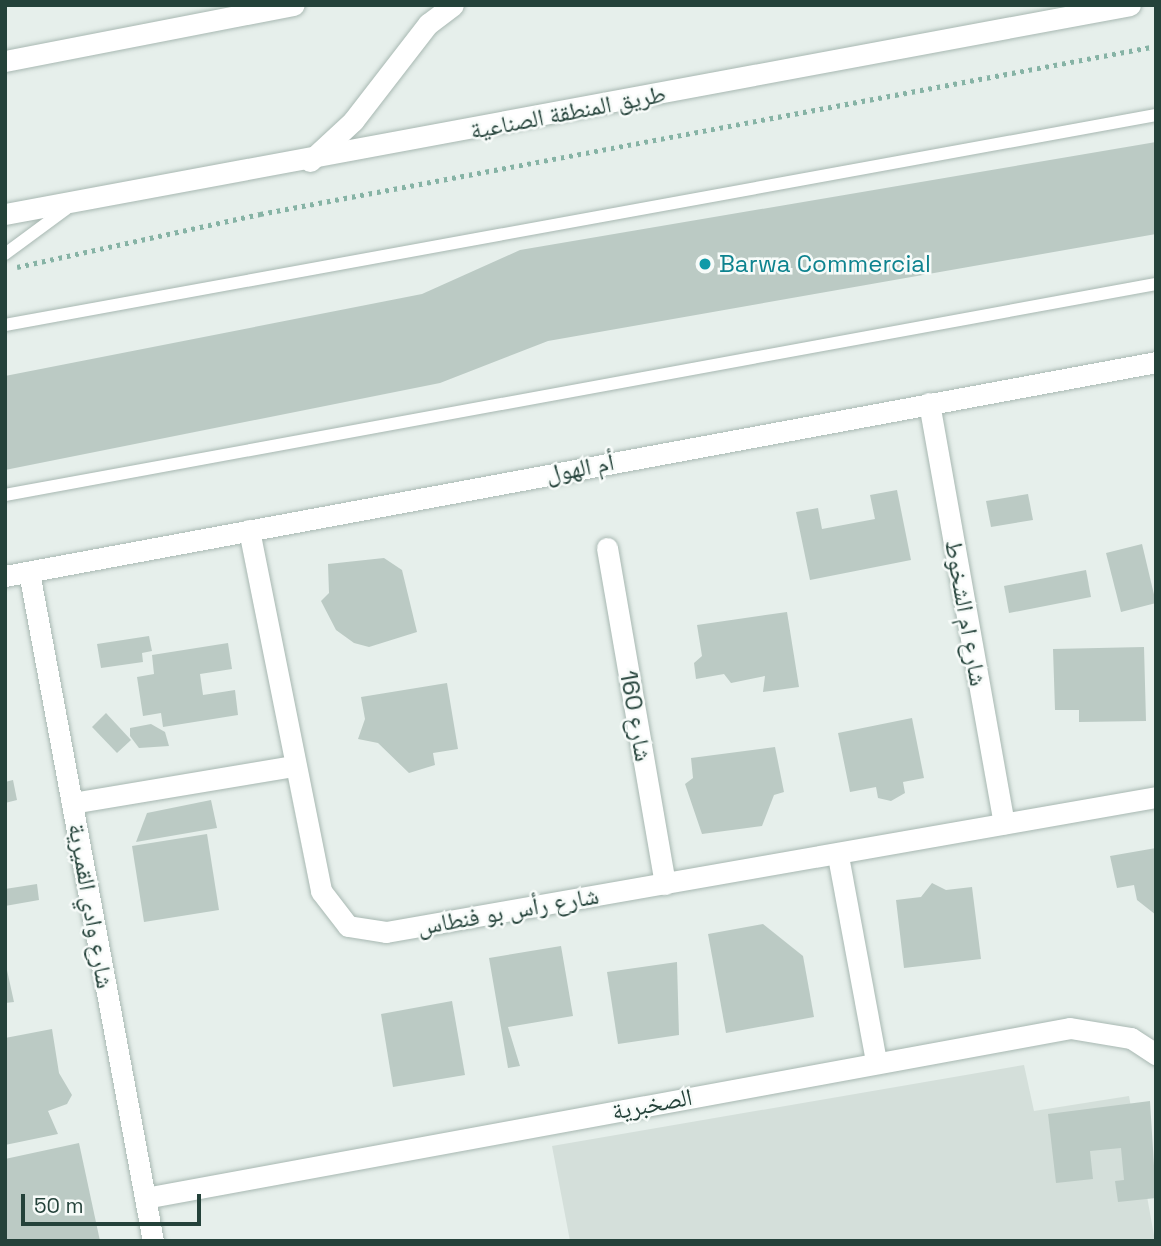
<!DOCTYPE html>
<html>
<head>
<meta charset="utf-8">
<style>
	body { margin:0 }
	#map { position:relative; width:1161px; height:1246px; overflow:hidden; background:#e6efeb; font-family:"Space Grotesk","Noto Naskh Arabic",sans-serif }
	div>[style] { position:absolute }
	.built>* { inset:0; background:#d4dfda }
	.building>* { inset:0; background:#bbcac4 }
	.path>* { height:4.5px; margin-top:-2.25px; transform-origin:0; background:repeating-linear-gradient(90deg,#86b3a5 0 3.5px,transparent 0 8.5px) }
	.roads { filter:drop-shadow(0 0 2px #a8b8b2) drop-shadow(0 0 2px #a8b8b2) }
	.lane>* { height:12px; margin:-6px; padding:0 6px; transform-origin:6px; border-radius:6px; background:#fff }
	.street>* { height:21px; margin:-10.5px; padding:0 10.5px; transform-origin:10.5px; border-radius:10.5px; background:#fff }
	.secondary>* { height:21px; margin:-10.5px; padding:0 10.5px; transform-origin:10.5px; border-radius:10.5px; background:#fff }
	.dots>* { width:19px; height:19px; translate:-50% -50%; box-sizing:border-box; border:4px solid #f7fbf9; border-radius:50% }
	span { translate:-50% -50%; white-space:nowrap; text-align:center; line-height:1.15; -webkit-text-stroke:5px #f7fbf9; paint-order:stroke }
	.street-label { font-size:24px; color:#24423a }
	.culture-label { font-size:24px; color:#0d838f }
	.left { translate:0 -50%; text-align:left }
	.frame { position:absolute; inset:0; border:7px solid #24423a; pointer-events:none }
	.scale { position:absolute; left:21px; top:1194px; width:180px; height:32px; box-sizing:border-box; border:4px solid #24423a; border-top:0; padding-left:9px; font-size:21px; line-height:24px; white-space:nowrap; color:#24423a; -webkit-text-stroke:5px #f7fbf9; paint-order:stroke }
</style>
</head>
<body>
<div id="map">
	<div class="built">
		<i style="clip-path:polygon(1024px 1065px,1034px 1111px,1129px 1096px,1155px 1241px,570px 1241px,552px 1146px)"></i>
	</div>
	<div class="building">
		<i style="clip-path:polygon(1156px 142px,1156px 234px,548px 341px,440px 383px,5px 470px,5px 376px,422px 294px,520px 250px)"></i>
		<i style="clip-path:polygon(897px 490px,911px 560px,810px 580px,796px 512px,818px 508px,822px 529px,875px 519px,870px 495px)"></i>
		<i style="clip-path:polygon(1028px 494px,1033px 520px,991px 527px,986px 501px)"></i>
		<i style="clip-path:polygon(1142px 544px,1156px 603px,1121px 612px,1106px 553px)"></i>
		<i style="clip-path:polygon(384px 558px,402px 570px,417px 632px,369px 647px,354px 643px,336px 630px,321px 601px,329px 593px,328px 564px)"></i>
		<i style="clip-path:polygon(1086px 570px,1091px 597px,1009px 613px,1004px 586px)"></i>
		<i style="clip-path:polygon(787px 612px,799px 687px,763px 692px,765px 676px,731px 683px,724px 674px,696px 679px,694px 663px,702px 656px,697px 625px)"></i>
		<i style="clip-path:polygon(149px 636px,152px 651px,142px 653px,143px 662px,101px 668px,97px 644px)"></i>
		<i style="clip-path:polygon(228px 643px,232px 669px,200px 674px,203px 695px,235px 690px,238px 715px,163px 727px,161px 713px,143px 716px,137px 677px,154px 674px,152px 655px)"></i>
		<i style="clip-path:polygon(1144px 647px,1146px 721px,1079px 722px,1079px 710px,1055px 710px,1053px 649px)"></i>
		<i style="clip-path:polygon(447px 683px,458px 749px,433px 753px,435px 765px,409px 773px,378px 743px,358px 739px,365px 719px,361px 697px)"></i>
		<i style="clip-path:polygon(106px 713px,131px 740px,117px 753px,92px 727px)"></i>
		<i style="clip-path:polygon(912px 718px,924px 778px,903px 782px,905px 793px,891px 801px,878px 798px,876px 787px,850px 792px,838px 733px)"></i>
		<i style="clip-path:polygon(151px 724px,165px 732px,169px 746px,139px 748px,130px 736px,130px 728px)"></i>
		<i style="clip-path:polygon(775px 747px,784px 792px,774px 795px,762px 826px,702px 834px,685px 784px,693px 778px,691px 758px)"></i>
		<i style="clip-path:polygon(13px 780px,17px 800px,5px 803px,5px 782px)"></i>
		<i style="clip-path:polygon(211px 800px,217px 828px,136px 842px,147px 813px)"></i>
		<i style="clip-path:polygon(207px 834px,219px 910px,144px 922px,132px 846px)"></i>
		<i style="clip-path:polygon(1156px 848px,1156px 915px,1137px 900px,1134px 885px,1117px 888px,1110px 856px)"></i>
		<i style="clip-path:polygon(932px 883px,946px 890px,972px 887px,981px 959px,904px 968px,896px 900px,921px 897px)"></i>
		<i style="clip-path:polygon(37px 884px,39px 900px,5px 906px,5px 889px)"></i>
		<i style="clip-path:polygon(763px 924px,803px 956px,814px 1017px,726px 1033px,708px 934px)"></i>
		<i style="clip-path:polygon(561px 946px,573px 1016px,508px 1027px,520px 1066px,508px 1068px,489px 958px)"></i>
		<i style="clip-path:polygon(5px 961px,14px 1002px,5px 1003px)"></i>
		<i style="clip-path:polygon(677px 962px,679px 1035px,618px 1044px,607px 972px)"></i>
		<i style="clip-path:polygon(452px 1001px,465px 1075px,393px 1087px,381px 1014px)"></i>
		<i style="clip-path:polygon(52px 1029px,59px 1073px,72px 1095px,67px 1104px,48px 1111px,58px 1134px,5px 1145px,5px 1038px)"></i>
		<i style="clip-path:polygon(1150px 1101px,1156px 1198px,1118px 1202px,1115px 1181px,1124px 1180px,1121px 1148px,1090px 1151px,1093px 1179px,1056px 1183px,1048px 1114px)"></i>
		<i style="clip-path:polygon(79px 1143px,100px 1241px,5px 1241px,5px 1159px)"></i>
	</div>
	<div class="path">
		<i style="left:17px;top:267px;width:249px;rotate:-12.3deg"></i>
		<i style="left:260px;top:214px;width:912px;rotate:-10.62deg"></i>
	</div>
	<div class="roads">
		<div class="lane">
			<i style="left:5px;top:254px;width:76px;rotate:-36.4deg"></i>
			<i style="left:5px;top:325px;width:1170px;rotate:-10.34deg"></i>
			<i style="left:5px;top:495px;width:1170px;rotate:-10.39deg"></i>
		</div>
		<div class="street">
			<i style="left:5px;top:214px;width:1144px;rotate:-10.52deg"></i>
			<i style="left:929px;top:403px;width:427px;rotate:79.9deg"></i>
			<i style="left:249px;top:530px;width:368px;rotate:78.7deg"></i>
			<i style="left:321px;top:891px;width:44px;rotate:52.4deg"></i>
			<i style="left:348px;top:926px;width:38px;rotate:9deg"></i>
			<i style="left:386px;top:932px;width:782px;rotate:-9.94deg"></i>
			<i style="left:607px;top:548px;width:341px;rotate:80.2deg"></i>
			<i style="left:29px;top:572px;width:680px;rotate:79.5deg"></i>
			<i style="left:5px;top:576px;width:1171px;rotate:-10.53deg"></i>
			<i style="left:72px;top:803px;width:225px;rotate:-9.5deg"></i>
			<i style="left:838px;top:856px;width:209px;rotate:79.5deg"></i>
			<i style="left:145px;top:1198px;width:940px;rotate:-10.41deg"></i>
			<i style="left:1070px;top:1028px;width:62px;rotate:9.3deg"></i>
			<i style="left:1131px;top:1038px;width:30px;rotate:33deg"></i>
		</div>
		<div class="secondary">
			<i style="left:5px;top:61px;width:294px;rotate:-11deg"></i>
			<i style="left:310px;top:161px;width:59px;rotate:-42.9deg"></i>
			<i style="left:353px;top:121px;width:123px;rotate:-52.3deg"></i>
			<i style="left:428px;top:24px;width:31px;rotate:-37deg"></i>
		</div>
	</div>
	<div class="dots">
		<i style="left:705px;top:264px;background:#0f9aa8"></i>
	</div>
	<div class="street-label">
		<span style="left:568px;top:112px;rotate:-11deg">طريق المنطقة الصناعية</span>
		<span style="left:580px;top:468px;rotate:-11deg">أم الهول</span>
		<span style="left:966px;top:613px;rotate:80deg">شارع ام الشخوط</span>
		<span style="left:636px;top:716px;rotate:80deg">شارع 160</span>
		<span style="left:91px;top:906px;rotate:80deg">شارع وادي القميرية</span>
		<span style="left:508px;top:911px;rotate:-10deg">شارع رأس بو فنطاس</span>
		<span style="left:652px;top:1104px;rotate:-11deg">الصخبرية</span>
	</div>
	<div class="culture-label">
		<span class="left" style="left:719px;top:264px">Barwa Commercial</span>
	</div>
	<div class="frame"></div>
	<div class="scale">50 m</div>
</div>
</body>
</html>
